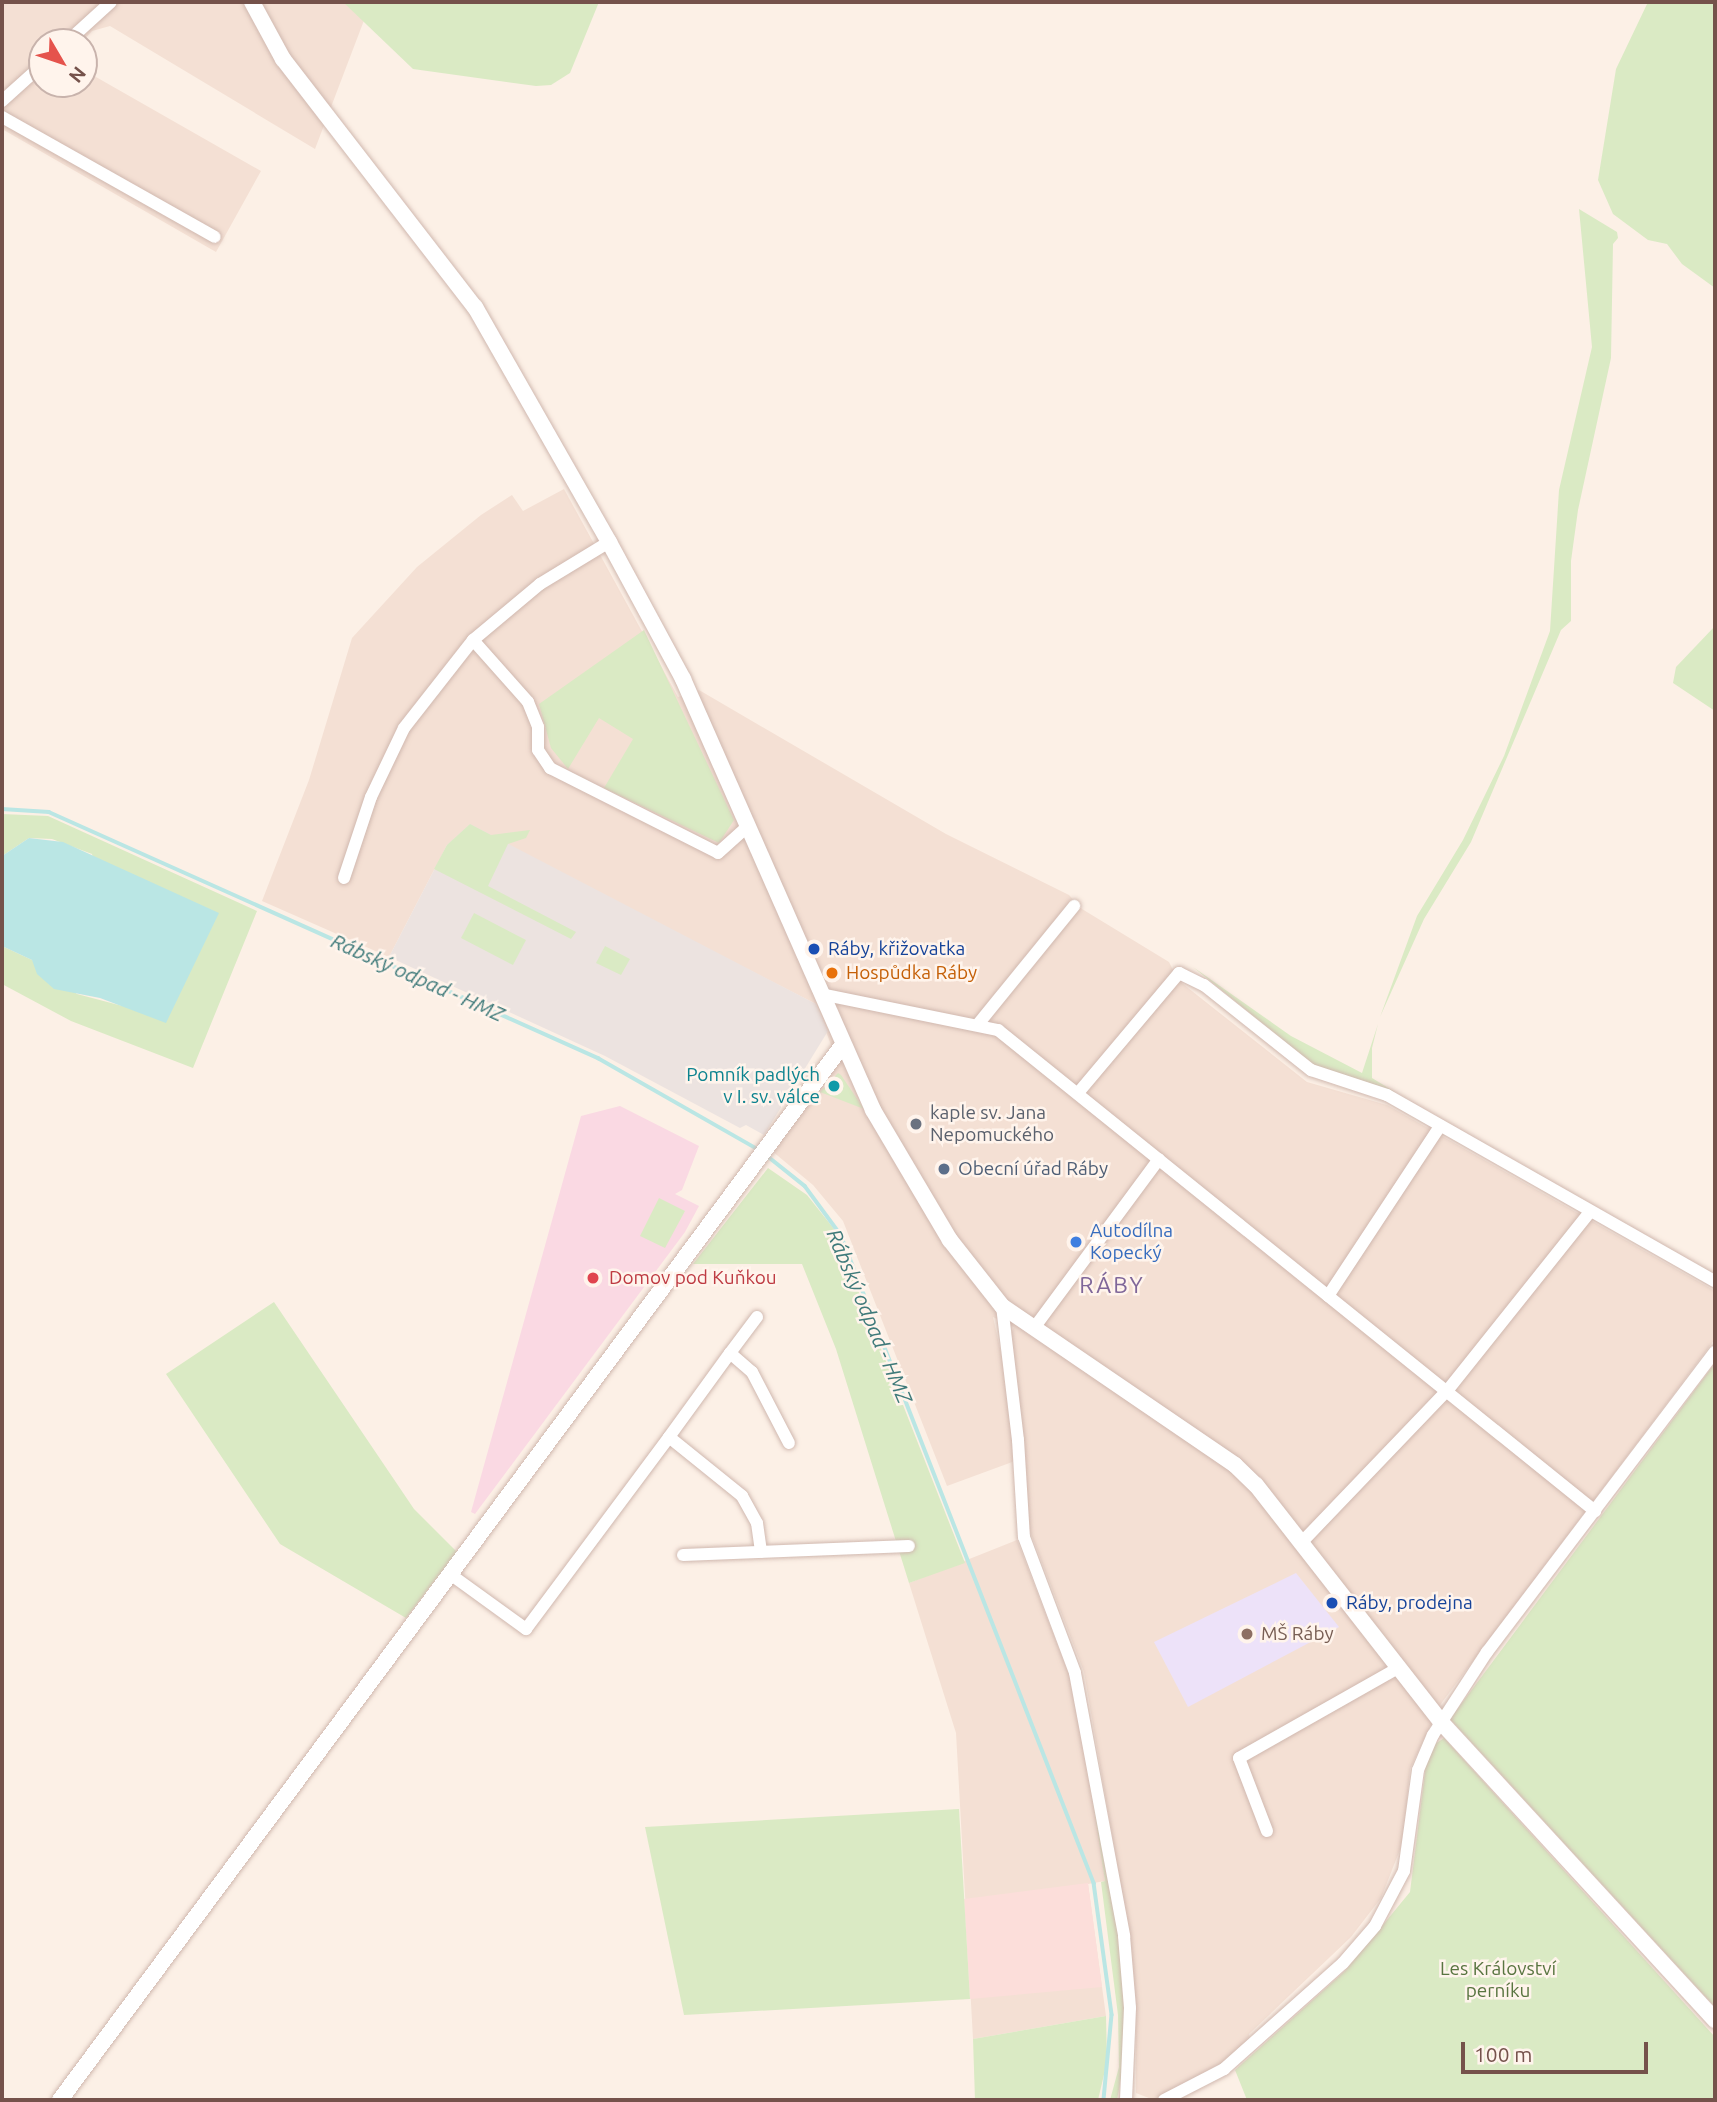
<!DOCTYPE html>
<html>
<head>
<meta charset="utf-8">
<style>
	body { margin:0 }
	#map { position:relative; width:1717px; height:2102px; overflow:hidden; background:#fcf0e6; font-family:Ubuntu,sans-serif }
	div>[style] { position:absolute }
	.residential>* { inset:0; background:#f4e0d4 }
	.commercial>* { inset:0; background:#fcdeda }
	.industrial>* { inset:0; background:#ece3e0 }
	.education>* { inset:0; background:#ede2f9 }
	.medical>* { inset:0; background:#fad9e3 }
	.green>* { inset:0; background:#daeac4 }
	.water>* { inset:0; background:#bae6e4 }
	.stream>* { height:3.5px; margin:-1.75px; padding:0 1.75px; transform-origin:1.75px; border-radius:1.75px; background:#bae6e4 }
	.roads { filter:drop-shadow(0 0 2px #d0b8af) drop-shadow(0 0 2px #d0b8af) }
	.minor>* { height:12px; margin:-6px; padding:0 6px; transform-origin:6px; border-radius:6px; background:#fff }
	.tertiary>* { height:16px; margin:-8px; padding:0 8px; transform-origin:8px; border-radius:8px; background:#fff }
	.dots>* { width:19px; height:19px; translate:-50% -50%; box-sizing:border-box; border:4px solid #fff4ec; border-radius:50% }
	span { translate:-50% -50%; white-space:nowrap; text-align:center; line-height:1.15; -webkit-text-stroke:5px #fff4ec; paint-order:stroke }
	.transit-label { font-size:19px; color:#164399 }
	.left { translate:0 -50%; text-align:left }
	.food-label { font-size:19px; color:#c56008 }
	.culture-label { font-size:19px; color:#0d838f }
	.right { translate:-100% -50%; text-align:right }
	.worship-label { font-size:19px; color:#5b616d }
	.service-label { font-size:19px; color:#4e5e75 }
	.shop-label { font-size:19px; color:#366cbe }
	.health-label { font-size:19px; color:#be3a42 }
	.education-label { font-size:19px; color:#785e54 }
	.park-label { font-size:19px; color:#597540 }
	.water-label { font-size:21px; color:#3f7a7a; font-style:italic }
	.quarter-label { font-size:23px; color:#7f6699; letter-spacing:2px }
	.frame { position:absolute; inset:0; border:4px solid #75524b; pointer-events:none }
	.north { position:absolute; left:28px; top:28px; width:70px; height:70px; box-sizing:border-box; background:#fff4ec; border:2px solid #c8b3ac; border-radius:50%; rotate:129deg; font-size:19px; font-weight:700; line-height:28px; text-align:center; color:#75524b }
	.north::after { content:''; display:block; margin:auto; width:24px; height:32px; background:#e5534c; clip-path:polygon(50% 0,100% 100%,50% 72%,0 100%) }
	.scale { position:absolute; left:1461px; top:2042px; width:187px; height:32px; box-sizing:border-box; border:4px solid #75524b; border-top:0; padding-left:9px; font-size:21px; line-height:24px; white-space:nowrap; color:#75524b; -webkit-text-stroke:5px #fff4ec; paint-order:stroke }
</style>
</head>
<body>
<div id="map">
	<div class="residential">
		<i style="clip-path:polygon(2px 2px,371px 2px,315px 149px,110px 26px,92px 31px,82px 42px,42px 42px,42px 84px,84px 84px,84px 64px,96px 77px,261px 171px,216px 252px,2px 129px)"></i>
		<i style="clip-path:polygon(564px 489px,678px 697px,699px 690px,946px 834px,1069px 895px,1082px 909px,1169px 962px,1178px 980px,1307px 1082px,1387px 1105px,1715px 1291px,1715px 1339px,1440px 1705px,1410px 1769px,1403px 1842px,1381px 1898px,1351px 1937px,1249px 2034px,1250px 2039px,1234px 2056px,1154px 2100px,1136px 2093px,1136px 2006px,1129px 1934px,1084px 1672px,1028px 1526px,1011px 1334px,1014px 1327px,993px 1317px,1005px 1371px,1015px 1461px,947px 1486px,843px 1221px,813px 1185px,772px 1151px,838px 1064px,816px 1004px,685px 937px,447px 845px,389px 957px,262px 901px,309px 780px,352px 638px,417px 567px,481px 515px,512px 495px,523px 511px)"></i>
		<i style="clip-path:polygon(1017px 1540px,1071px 1680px,1087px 1746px,1105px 1881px,1088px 1884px,1106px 2016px,973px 2039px,956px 1733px,909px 1583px)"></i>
	</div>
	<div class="commercial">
		<i style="clip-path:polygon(1088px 1883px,1102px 1987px,970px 1999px,964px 1899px)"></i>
	</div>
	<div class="industrial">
		<i style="clip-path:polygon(470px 824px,816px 1004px,828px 1031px,764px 1135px,746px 1125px,740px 1128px,605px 1056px,389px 957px,447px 845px)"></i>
	</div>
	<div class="education">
		<i style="clip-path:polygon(1296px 1573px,1339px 1627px,1188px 1707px,1154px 1642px)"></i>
	</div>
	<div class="medical">
		<i style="clip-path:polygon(620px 1106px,699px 1146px,682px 1190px,675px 1194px,699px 1206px,685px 1232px,475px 1514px,471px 1512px,581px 1116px)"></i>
	</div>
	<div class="green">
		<i style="clip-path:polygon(343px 2px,599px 2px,570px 73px,551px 85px,536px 86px,413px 69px)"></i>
		<i style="clip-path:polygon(1648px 2px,1715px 2px,1715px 288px,1682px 264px,1667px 244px,1648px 240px,1613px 214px,1598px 180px,1616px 69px)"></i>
		<i style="clip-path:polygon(1579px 209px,1617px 232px,1618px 238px,1613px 244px,1611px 358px,1578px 510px,1571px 561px,1571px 621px,1561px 630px,1471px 842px,1424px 919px,1380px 1017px,1417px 916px,1463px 840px,1504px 756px,1550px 631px,1559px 490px,1592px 347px)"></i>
		<i style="clip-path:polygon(1715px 626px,1715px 711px,1673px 683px,1676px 667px)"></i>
		<i style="clip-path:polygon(644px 630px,734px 820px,719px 843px,604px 788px,633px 739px,599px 718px,568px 769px,551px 748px,539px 704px)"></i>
		<i style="clip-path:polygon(2px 814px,48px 816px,257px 911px,193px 1068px,71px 1021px,2px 984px,2px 946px,32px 960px,77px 994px,130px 1008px,92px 854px,52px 839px,29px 838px,2px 856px)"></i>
		<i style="clip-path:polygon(470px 824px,491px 835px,530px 830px,526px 838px,508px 844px,488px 886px,576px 932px,571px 939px,434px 869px,447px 845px)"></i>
		<i style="clip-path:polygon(474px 913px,526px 940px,513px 965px,461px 938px)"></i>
		<i style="clip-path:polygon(605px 946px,630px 959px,621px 975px,596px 963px)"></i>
		<i style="clip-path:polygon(1193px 967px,1291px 1036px,1362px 1073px,1378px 1024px,1372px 1048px,1372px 1078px,1395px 1092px,1324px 1073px)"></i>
		<i style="clip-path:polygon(838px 1073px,841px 1075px,864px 1109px,820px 1092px)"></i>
		<i style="clip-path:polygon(768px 1168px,807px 1195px,834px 1229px,965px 1563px,909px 1583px,836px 1349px,802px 1264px,693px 1264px)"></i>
		<i style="clip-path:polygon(659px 1198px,685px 1211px,665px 1248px,640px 1236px)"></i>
		<i style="clip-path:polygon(274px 1302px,414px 1509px,457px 1552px,406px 1618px,280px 1544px,166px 1374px)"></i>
		<i style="clip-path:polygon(1715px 1363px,1715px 2007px,1450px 1719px)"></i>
		<i style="clip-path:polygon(1444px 1738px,1715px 2037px,1715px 2100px,1247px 2100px,1235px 2070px,1345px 1971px,1410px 1892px,1426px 1764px,1435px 1744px)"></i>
		<i style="clip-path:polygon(1084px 1744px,1119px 1923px,1126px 2051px,1117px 2100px,1110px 2100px,1119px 2067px,1118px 2015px,1101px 1882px,1105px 1881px)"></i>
		<i style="clip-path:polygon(959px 1809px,970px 1999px,684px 2015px,645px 1827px)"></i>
		<i style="clip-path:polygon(1106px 2016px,1107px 2062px,1098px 2100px,975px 2100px,973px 2039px)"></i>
	</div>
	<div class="water">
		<i style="clip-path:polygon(29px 838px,63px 842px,219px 913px,166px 1023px,100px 998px,54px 989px,37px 974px,32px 960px,2px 946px,2px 856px)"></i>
	</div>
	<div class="stream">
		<i style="left:2px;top:809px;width:47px;rotate:3.7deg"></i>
		<i style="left:49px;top:812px;width:602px;rotate:24.14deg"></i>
		<i style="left:598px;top:1058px;width:185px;rotate:29.7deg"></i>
		<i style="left:765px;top:1154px;width:51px;rotate:38.7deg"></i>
		<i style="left:805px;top:1186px;width:61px;rotate:53.7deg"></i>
		<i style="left:841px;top:1235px;width:696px;rotate:68.67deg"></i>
		<i style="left:1094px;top:1883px;width:133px;rotate:82.2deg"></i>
		<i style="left:1112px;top:2015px;width:85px;rotate:95.4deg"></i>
	</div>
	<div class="roads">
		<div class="minor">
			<i style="left:67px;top:42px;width:59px;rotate:-42.3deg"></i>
			<i style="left:2px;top:101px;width:54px;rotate:-42deg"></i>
			<i style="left:2px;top:117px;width:244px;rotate:29.4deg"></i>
			<i style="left:609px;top:542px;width:81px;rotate:148.7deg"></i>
			<i style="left:540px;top:584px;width:87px;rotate:140.1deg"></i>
			<i style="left:473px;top:640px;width:83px;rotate:48.4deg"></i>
			<i style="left:528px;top:702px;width:27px;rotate:68deg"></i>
			<i style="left:538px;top:727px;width:23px;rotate:90deg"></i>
			<i style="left:538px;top:750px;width:22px;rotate:56deg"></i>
			<i style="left:550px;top:768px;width:188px;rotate:26.8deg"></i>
			<i style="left:718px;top:853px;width:40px;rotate:-42deg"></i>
			<i style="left:344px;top:878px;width:85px;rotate:-71.6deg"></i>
			<i style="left:371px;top:797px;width:76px;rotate:-64.4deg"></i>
			<i style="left:404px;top:728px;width:112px;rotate:-51.9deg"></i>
			<i style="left:821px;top:994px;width:181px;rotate:11.5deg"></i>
			<i style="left:998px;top:1030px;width:767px;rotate:38.86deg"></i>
			<i style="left:979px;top:1023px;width:151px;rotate:-50.9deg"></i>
			<i style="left:1078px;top:1093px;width:157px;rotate:-49.9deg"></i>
			<i style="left:1179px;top:973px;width:28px;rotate:26deg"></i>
			<i style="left:1204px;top:985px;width:137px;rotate:38.5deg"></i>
			<i style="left:1311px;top:1070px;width:80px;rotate:18.2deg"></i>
			<i style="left:1387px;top:1095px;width:377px;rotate:29.6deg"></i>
			<i style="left:1328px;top:1296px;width:204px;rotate:-56.6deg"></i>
			<i style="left:1002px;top:1306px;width:135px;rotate:83.2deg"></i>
			<i style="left:1018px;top:1440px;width:97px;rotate:86.5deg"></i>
			<i style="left:1024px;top:1537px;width:145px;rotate:69.4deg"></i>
			<i style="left:1075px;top:1673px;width:268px;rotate:79.4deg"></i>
			<i style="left:1124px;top:1936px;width:72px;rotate:85.2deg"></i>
			<i style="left:1130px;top:2008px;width:92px;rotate:92.5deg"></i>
			<i style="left:1034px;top:1328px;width:210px;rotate:-53.5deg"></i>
			<i style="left:730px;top:1353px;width:45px;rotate:-53.1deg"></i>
			<i style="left:669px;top:1437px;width:104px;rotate:-54deg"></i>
			<i style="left:730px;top:1353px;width:29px;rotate:41deg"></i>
			<i style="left:752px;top:1372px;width:80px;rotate:62.5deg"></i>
			<i style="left:1301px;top:1543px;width:211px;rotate:-46.2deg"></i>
			<i style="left:1447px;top:1391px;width:229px;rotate:-51.4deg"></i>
			<i style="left:683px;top:1555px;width:226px;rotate:-2.3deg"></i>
			<i style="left:450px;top:1574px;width:94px;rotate:35.9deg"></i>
			<i style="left:526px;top:1629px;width:239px;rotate:-53.3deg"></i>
			<i style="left:669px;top:1437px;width:94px;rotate:38.9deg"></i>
			<i style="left:742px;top:1496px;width:31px;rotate:61deg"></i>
			<i style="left:757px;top:1523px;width:29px;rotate:82deg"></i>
			<i style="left:1267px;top:1831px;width:78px;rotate:-111deg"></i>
			<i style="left:1239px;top:1758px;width:183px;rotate:-29.5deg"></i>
			<i style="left:1164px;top:2100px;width:68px;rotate:-27.3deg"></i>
			<i style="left:1224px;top:2069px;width:159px;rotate:-41.7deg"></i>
			<i style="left:1343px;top:1963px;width:49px;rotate:-49.1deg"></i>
			<i style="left:1375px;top:1926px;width:62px;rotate:-62.2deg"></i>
			<i style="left:1404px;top:1871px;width:102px;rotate:-82.1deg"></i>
			<i style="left:1418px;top:1770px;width:38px;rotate:-67deg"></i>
			<i style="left:1433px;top:1735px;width:99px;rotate:-57deg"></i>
			<i style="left:1487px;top:1652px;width:377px;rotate:-52.8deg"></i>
		</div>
		<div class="tertiary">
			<i style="left:252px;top:2px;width:65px;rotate:61.5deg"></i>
			<i style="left:283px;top:59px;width:314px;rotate:52.3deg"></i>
			<i style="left:475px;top:307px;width:271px;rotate:60.3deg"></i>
			<i style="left:609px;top:542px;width:156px;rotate:61.6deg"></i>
			<i style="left:683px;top:679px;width:471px;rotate:66.2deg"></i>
			<i style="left:873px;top:1110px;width:151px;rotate:59.4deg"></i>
			<i style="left:950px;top:1240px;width:84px;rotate:51.8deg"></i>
			<i style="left:1002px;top:1306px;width:282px;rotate:34.3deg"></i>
			<i style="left:1235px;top:1465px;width:29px;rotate:44deg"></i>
			<i style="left:1256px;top:1485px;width:301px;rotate:52deg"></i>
			<i style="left:1441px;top:1722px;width:405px;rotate:47.4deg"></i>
			<i style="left:60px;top:2100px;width:1312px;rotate:-53.43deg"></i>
		</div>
	</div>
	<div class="dots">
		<i style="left:814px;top:949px;background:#1a4fb4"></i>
		<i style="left:832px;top:973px;background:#e8710a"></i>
		<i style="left:834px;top:1086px;background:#0f9aa8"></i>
		<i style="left:916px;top:1124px;background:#6b7280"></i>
		<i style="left:944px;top:1169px;background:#5c6f8a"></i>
		<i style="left:1076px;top:1242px;background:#3f7fe0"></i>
		<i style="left:593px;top:1278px;background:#e0444e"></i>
		<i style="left:1332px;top:1603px;background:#1a4fb4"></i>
		<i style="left:1247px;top:1634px;background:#8d6e63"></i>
	</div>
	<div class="transit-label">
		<span class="left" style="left:828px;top:949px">Ráby, křižovatka</span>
		<span class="left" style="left:1346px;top:1603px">Ráby, prodejna</span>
	</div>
	<div class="food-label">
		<span class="left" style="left:846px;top:973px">Hospůdka Ráby</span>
	</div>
	<div class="culture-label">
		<span class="right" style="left:820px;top:1086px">Pomník padlých<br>v I. sv. válce</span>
	</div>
	<div class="worship-label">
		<span class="left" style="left:930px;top:1124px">kaple sv. Jana<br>Nepomuckého</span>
	</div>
	<div class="service-label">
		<span class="left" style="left:958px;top:1169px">Obecní úřad Ráby</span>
	</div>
	<div class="shop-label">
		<span class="left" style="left:1090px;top:1242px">Autodílna<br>Kopecký</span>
	</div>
	<div class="health-label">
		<span class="left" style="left:609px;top:1278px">Domov pod Kuňkou</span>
	</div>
	<div class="education-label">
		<span class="left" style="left:1261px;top:1634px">MŠ Ráby</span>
	</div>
	<div class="park-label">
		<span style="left:1498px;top:1980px">Les Království<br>perníku</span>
	</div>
	<div class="water-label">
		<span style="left:418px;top:977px;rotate:24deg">Rábský odpad - HMZ</span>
		<span style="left:870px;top:1316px;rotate:67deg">Rábský odpad - HMZ</span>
	</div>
	<div class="quarter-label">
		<span style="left:1112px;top:1285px">RÁBY</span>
	</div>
	<div class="frame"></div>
	<div class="north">N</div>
	<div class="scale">100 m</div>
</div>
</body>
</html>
